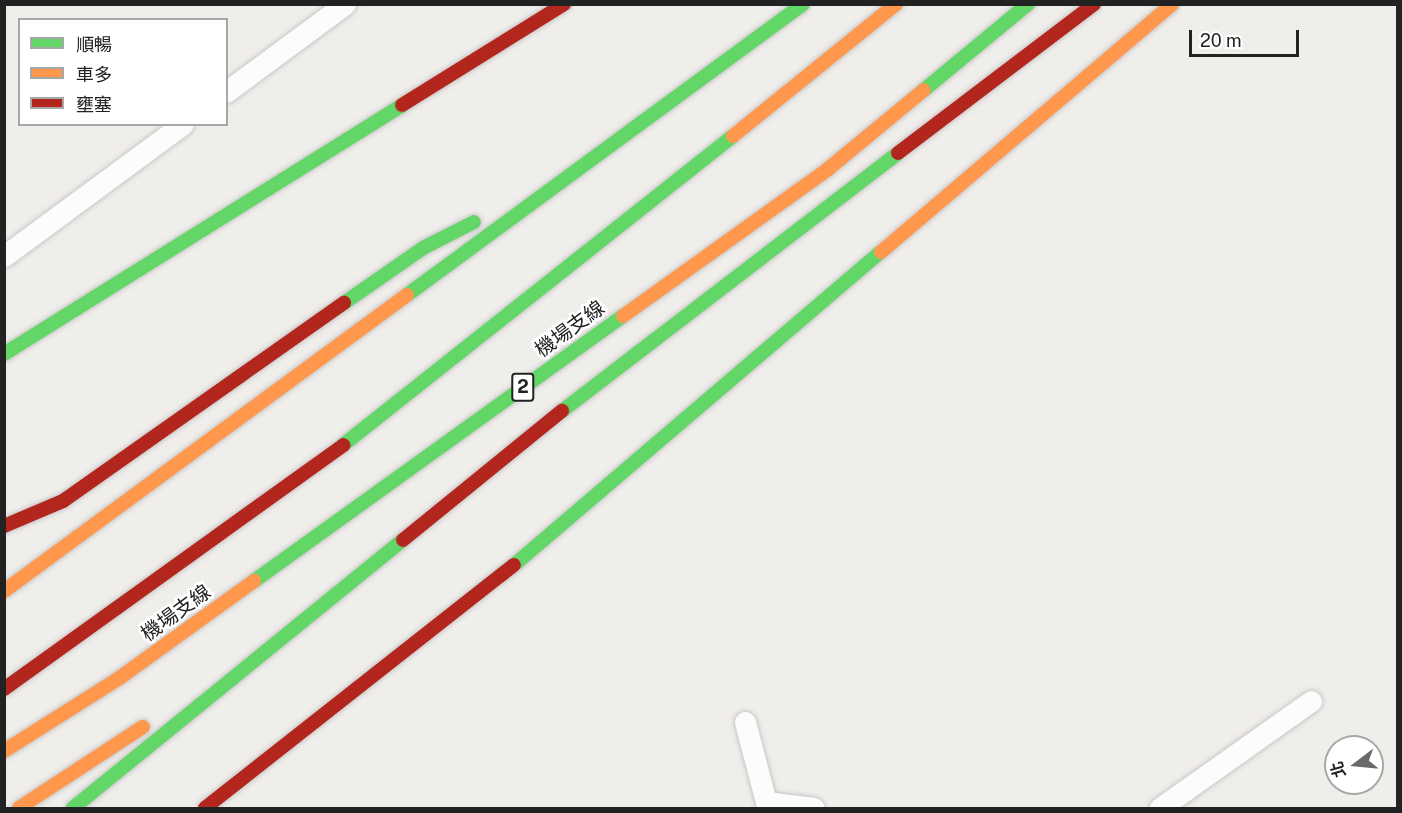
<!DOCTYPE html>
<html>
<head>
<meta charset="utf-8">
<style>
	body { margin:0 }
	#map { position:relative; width:1402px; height:813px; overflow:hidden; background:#f0eeeb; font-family:"Public Sans","Noto Sans TC",sans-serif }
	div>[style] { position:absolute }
	.roads { filter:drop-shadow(0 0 2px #c9c8c7) drop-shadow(0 0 2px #c9c8c7) }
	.lane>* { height:21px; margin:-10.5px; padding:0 10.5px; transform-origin:10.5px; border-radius:10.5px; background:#fdfcfc }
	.fast>* { height:14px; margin:-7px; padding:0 7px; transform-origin:7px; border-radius:7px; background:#63d668 }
	.slow>* { height:14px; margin:-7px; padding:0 7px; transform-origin:7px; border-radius:7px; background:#ff974d }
	.jam>* { height:14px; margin:-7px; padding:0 7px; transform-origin:7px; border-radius:7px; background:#b3261e }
	span { translate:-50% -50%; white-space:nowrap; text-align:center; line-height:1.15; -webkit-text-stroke:5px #fff; paint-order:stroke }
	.shield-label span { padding:2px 4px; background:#fff; border:2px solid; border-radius:4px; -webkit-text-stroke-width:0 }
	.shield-label { font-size:18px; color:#222; font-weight:700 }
	.street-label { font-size:20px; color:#222 }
	.frame { position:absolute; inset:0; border:6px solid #222; pointer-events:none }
	.legend { position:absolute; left:18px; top:18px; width:210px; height:108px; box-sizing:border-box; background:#fff; border:2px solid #a7a7a7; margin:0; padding:8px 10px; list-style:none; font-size:18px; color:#222 }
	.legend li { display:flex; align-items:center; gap:12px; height:30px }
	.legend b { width:30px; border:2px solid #a7a7a7 }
	.north { position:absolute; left:1324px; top:735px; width:60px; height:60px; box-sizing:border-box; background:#fff; border:2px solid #a7a7a7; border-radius:50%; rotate:254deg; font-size:16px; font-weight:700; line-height:24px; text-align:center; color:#222 }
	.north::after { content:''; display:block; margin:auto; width:21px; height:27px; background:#6a6968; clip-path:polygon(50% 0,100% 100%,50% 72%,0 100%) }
	.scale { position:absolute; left:1189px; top:30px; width:110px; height:27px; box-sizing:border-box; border:3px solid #222; border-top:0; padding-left:8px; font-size:18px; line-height:21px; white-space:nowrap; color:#222; -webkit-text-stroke:4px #fff; paint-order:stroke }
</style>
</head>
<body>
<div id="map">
	<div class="roads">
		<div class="lane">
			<i style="left:226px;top:92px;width:148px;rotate:-36.5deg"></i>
			<i style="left:4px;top:256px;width:222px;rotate:-36.4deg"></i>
			<i style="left:745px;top:722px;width:83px;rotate:75.3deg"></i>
			<i style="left:766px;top:802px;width:48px;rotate:7.1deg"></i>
			<i style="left:1160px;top:808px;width:185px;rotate:-35.3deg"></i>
		</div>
		<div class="fast">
			<i style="left:924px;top:90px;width:135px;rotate:-39.6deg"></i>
			<i style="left:407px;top:295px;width:491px;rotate:-36.3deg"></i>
			<i style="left:344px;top:303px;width:96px;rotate:-34.8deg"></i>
			<i style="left:423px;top:248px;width:57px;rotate:-27deg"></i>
			<i style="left:4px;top:354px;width:469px;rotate:-32deg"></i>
			<i style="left:562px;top:411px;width:424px;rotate:-37.5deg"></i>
			<i style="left:343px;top:445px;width:498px;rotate:-38.4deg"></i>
			<i style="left:514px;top:565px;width:482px;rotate:-40.5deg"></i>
			<i style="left:254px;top:581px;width:454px;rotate:-35.7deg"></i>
			<i style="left:73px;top:808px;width:425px;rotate:-39.1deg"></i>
		</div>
		<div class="slow">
			<i style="left:733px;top:136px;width:210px;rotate:-39deg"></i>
			<i style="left:881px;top:252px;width:382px;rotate:-40.4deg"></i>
			<i style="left:623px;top:316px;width:252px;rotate:-35.6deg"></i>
			<i style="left:828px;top:169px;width:124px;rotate:-39.5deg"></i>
			<i style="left:4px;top:591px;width:500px;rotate:-36.3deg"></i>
			<i style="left:4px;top:751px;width:135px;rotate:-32.3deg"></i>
			<i style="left:118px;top:679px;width:168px;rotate:-35.8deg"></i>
			<i style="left:19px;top:808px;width:148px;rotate:-33.2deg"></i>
		</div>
		<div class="jam">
			<i style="left:402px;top:105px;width:191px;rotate:-31.9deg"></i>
			<i style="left:898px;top:153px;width:246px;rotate:-37.2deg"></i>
			<i style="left:4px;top:526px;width:64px;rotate:-23deg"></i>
			<i style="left:63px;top:501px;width:344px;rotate:-35.2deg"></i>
			<i style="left:403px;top:540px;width:205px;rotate:-39.1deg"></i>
			<i style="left:4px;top:689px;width:418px;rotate:-35.7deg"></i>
			<i style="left:205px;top:808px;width:393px;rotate:-38.2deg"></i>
		</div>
	</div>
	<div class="shield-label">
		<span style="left:523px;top:387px">2</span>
	</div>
	<div class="street-label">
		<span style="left:570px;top:329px;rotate:-36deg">機場支線</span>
		<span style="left:176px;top:613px;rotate:-36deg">機場支線</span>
	</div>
	<div class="frame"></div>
	<ul class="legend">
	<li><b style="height:8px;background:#63d668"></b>順暢</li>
	<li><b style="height:8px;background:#ff974d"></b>車多</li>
	<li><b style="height:8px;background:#b3261e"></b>壅塞</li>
	</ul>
	<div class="north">北</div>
	<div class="scale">20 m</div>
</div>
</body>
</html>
